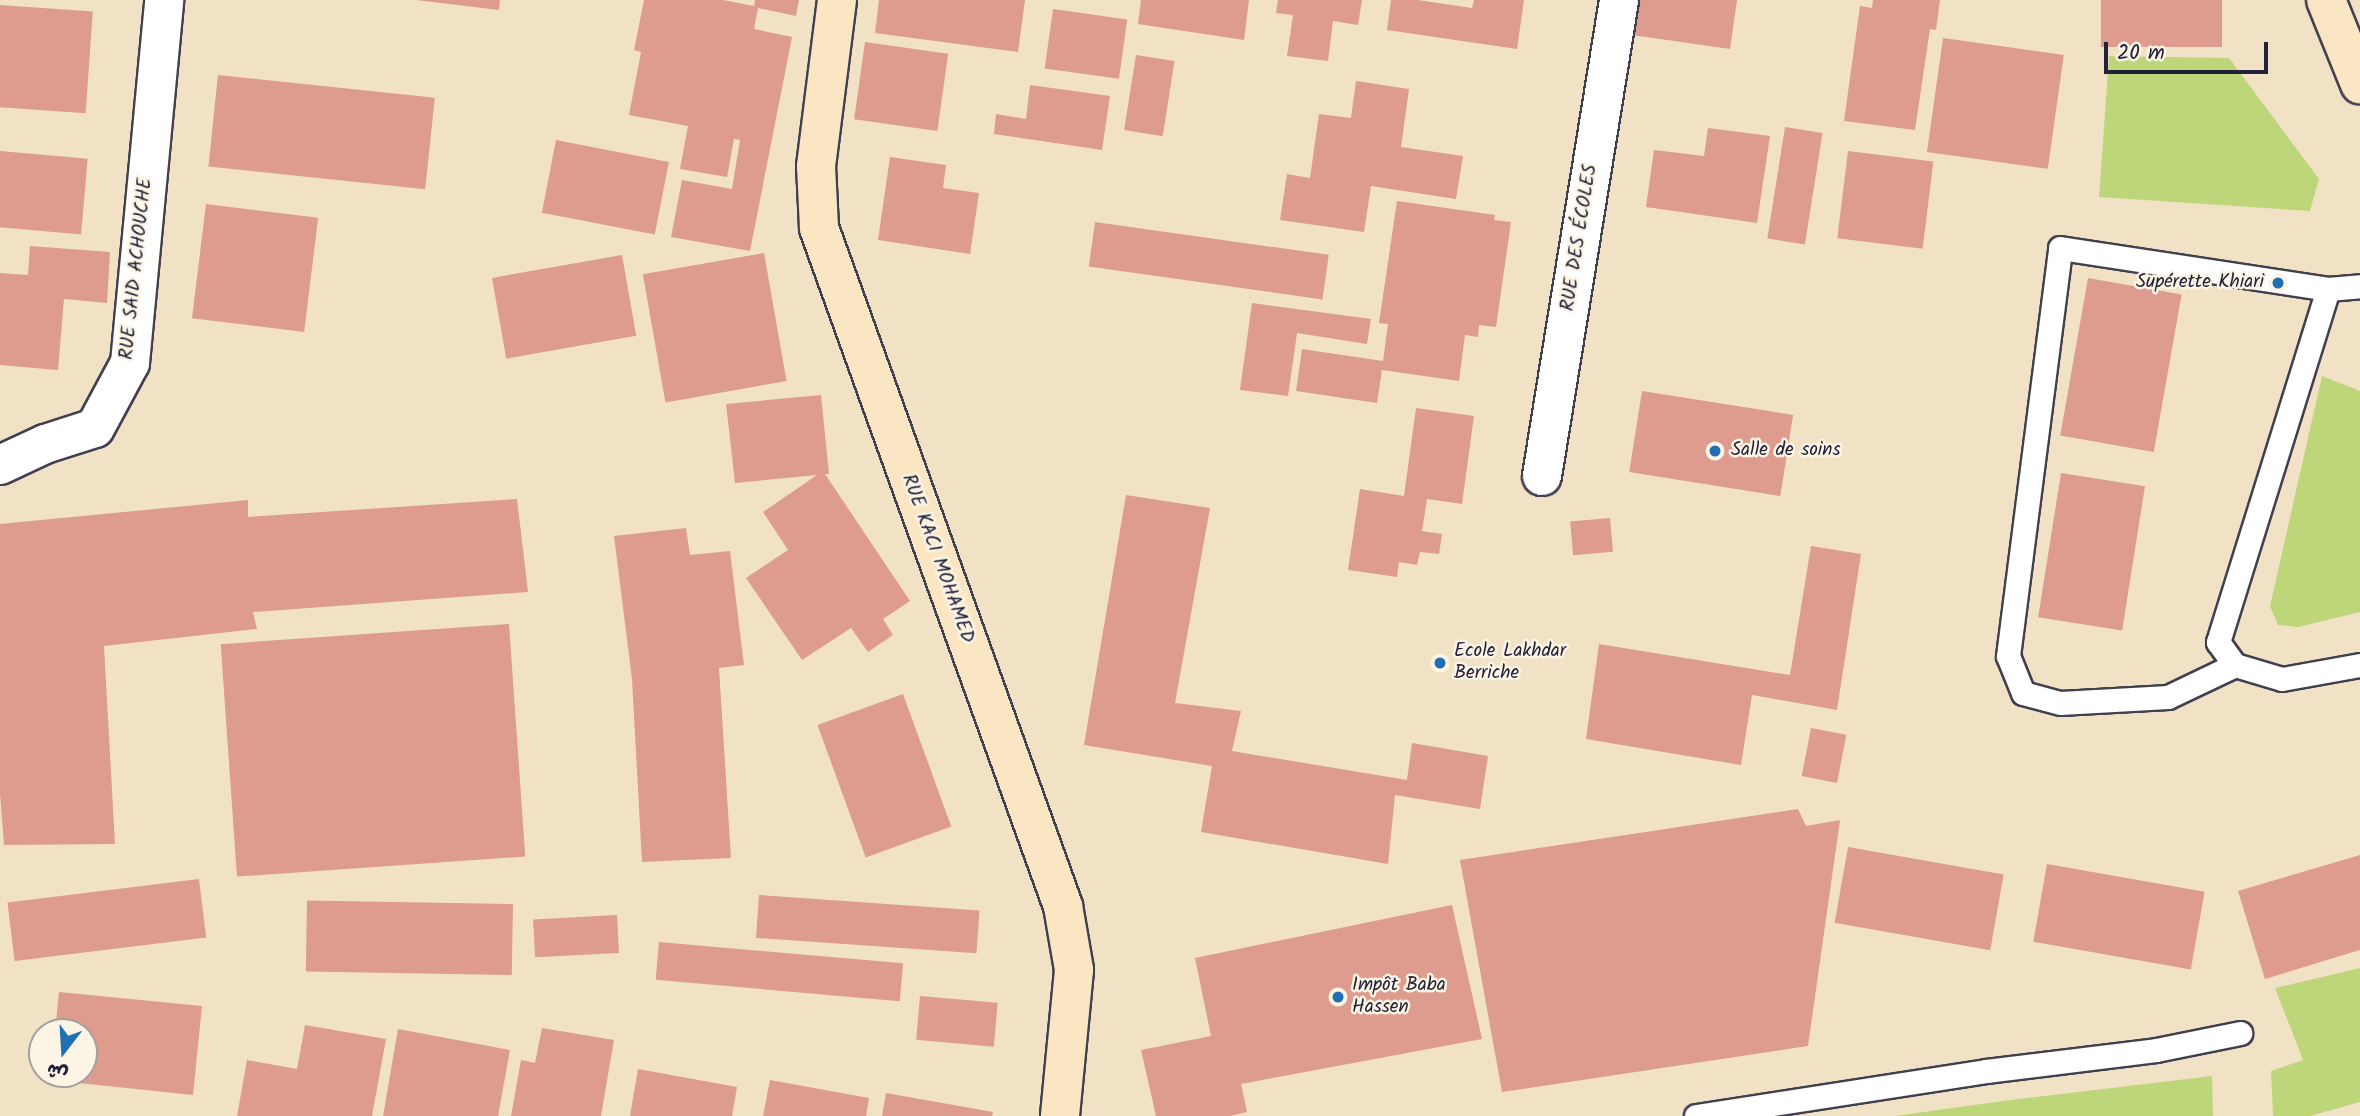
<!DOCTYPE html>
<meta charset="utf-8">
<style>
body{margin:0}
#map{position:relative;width:2360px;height:1116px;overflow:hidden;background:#f2e2c5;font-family:Kalam,"Playpen Sans Arabic",sans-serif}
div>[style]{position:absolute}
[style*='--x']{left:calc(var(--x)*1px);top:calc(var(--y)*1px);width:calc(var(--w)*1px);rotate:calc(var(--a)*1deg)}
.green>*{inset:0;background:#bed67a}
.building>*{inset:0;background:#dd9c8e;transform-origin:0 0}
.roads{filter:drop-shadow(2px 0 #413f50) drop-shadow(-2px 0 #413f50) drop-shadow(0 2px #413f50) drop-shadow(0 -2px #413f50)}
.lane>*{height:23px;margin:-11.5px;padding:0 11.5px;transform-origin:11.5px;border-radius:11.5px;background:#fff}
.street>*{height:38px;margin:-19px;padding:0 19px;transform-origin:19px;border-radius:19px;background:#fff}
.secondary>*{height:38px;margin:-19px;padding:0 19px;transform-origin:19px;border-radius:19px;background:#fbe6c4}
.dots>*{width:19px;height:19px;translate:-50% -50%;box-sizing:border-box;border:4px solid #fcf5e5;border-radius:50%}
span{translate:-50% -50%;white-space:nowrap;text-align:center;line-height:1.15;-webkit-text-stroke:5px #fcf5e5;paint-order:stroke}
.street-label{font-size:19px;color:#22223b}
.poi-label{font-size:19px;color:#22223b}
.right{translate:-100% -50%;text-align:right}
.left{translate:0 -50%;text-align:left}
.north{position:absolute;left:28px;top:1018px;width:70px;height:70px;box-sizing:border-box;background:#fcf5e5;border:2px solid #a5a1a1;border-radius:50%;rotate:197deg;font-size:19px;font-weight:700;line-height:28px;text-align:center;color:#22223b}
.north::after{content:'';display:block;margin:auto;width:24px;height:32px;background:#1f6fb2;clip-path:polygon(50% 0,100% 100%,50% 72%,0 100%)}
.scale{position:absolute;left:2104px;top:42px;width:164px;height:32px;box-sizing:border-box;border:4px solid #22223b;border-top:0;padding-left:9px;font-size:21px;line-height:24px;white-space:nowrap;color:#22223b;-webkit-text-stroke:5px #fcf5e5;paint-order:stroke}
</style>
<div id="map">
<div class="green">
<i style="clip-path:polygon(2109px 56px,2229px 58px,2319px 179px,2310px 211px,2099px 197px)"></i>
<i style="clip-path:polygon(2322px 376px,2360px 391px,2360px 612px,2298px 627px,2278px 625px,2270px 606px)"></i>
<i style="clip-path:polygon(2360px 968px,2360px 1102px,2310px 1116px,2273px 1116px,2271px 1071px,2303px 1060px,2275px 988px)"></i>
<i style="clip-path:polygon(2212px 1076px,2213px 1116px,1895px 1116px,2010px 1100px)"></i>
</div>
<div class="building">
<i style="clip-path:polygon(416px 0,500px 0,499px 10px)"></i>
<i style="clip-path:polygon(644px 0,723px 0,754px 6px,755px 0,799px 0,796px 16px,758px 8px,754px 29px,792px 37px,750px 251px,671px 237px,682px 180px,732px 189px,740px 140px,734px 139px,727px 177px,680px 169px,688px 126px,629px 115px,641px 52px,634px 50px)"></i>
<i style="clip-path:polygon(879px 0,1025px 0,1018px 52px,875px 33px)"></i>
<i style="clip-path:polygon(1141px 0,1249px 0,1244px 40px,1138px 24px)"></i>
<i style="clip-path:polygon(1278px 0,1362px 0,1358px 25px,1333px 21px,1328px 61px,1287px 56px,1293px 15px,1276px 13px)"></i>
<i style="clip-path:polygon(1391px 0,1418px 0,1472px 8px,1474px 0,1524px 0,1517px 49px,1387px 30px)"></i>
<i style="clip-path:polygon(1629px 0,1737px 0,1730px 49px,1625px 34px)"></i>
<i style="clip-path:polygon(1873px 0,1940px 0,1936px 30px,1930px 29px,1915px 130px,1844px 121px,1860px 6px,1872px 8px)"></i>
<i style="left:2101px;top:0;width:121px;height:47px"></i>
<i style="left:0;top:5px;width:93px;height:102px;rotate:4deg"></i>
<i style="left:1053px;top:9px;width:75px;height:60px;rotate:8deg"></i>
<i style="left:1943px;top:38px;width:122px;height:115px;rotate:8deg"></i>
<i style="left:865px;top:42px;width:84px;height:78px;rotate:8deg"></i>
<i style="left:1136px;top:55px;width:39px;height:76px;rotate:9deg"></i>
<i style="left:218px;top:75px;width:218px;height:92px;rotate:6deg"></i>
<i style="clip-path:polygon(1356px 81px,1409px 89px,1401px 147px,1463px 156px,1456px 199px,1371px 186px,1364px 232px,1280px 220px,1287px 174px,1310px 178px,1319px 114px,1351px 118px)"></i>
<i style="clip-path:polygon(1030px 85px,1110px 96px,1102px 150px,994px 134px,996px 114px,1026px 119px)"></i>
<i style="left:1785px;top:127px;width:38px;height:113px;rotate:9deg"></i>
<i style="clip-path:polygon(1708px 128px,1770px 136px,1757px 223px,1646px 207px,1654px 150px,1704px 156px)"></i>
<i style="left:556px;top:140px;width:115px;height:74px;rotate:11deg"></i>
<i style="left:0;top:151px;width:88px;height:76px;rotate:5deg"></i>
<i style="left:1848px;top:151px;width:86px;height:88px;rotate:7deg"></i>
<i style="clip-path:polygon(890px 157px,946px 165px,943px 188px,979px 193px,970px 254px,878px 240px)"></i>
<i style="clip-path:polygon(1397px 201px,1495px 215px,1494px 220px,1511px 222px,1496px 327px,1479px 325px,1478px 337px,1465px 335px,1459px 381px,1382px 370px,1377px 403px,1296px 391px,1302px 349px,1383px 361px,1388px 324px,1379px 323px)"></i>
<i style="left:206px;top:204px;width:113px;height:115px;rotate:7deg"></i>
<i style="left:1095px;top:222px;width:236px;height:45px;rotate:8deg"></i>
<i style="clip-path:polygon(30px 246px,110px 252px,107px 303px,64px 299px,58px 370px,0 365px,0 273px,28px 275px)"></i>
<i style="left:764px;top:253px;width:130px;height:123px;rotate:80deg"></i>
<i style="left:622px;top:255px;width:82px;height:132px;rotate:80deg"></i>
<i style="left:2088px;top:278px;width:95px;height:160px;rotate:10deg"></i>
<i style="clip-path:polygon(1252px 303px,1371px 319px,1367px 344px,1297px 333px,1288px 396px,1240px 390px)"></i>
<i style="left:1642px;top:391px;width:153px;height:82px;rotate:9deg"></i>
<i style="clip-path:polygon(821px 395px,829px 474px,825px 474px,910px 601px,883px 619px,893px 635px,868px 652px,851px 628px,802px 660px,746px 578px,788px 550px,763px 512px,817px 475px,735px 483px,726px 404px)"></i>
<i style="clip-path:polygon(1416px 408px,1474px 416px,1462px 504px,1427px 499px,1422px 531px,1442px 534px,1439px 554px,1420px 552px,1417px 565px,1399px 562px,1397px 577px,1348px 570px,1360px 489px,1404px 496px)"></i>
<i style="left:2061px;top:473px;width:85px;height:146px;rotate:9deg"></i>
<i style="clip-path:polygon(1126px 495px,1210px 508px,1175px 703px,1241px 711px,1232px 751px,1407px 780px,1412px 743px,1488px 756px,1480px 809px,1395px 795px,1388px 864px,1201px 832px,1212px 766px,1084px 745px)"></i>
<i style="clip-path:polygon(517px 499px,528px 592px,253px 612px,257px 629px,104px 646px,115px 844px,4px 845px,0 794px,0 524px,248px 500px,248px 517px)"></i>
<i style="left:1610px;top:518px;width:34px;height:40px;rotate:85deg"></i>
<i style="clip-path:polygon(686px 528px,690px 555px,730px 551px,744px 665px,719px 668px,731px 858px,642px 862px,632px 679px,614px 536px)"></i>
<i style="clip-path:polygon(1811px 546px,1861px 554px,1837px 710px,1752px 695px,1741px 765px,1586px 739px,1599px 644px,1790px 675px)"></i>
<i style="left:509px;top:624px;width:233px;height:289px;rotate:86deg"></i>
<i style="left:903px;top:694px;width:141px;height:91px;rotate:70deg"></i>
<i style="left:1811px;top:728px;width:36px;height:49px;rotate:11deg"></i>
<i style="clip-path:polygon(1798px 809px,1806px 826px,1840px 820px,1808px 1046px,1502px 1092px,1460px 860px)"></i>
<i style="left:1848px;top:847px;width:158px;height:77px;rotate:10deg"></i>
<i style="clip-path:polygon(2360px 855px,2360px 950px,2265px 979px,2238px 891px)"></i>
<i style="left:2047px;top:864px;width:160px;height:79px;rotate:10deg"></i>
<i style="left:199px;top:879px;width:59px;height:193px;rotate:83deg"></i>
<i style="left:759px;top:895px;width:221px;height:43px;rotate:4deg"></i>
<i style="left:513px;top:904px;width:71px;height:206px;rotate:91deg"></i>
<i style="clip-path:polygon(1452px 905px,1482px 1039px,1241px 1084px,1247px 1112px,1230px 1116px,1156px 1116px,1141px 1050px,1211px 1036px,1195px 958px)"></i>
<i style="left:617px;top:915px;width:38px;height:84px;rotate:87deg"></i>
<i style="left:659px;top:942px;width:245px;height:38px;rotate:5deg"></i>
<i style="clip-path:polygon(59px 992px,202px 1006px,193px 1095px,50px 1080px,51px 1074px,84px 1074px,84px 1032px,55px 1032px)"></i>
<i style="left:920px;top:996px;width:78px;height:44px;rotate:5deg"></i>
<i style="clip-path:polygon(305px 1025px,386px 1039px,372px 1116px,237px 1116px,247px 1060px,297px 1069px)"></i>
<i style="clip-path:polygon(542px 1028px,614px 1040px,601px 1116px,511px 1116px,521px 1060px,535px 1063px)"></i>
<i style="clip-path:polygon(398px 1029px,510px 1050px,498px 1116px,383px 1116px)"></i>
<i style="clip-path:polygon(638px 1069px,737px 1087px,732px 1116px,630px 1116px)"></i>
<i style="clip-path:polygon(770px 1080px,869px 1098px,866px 1116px,763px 1116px)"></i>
<i style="clip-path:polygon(886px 1093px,993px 1112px,992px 1116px,882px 1116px)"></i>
</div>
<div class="roads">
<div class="lane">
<i style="--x:2328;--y:289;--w:370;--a:107.3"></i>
<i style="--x:2218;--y:642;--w:29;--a:54"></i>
<i style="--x:2235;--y:665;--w:49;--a:16.6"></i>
<i style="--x:2282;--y:679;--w:79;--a:-10.2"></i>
<i style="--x:2235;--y:665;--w:74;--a:154.5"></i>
<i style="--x:2168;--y:697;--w:108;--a:176.8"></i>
<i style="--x:2060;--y:703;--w:38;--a:-165"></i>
<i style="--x:2023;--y:693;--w:40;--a:-112"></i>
<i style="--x:2008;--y:656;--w:411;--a:-82.7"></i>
<i style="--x:2060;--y:248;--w:271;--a:8.7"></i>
<i style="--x:2328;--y:289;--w:32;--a:-5"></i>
<i style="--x:1696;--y:1116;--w:293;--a:-8.8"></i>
<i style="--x:1986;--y:1071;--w:171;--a:-7"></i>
<i style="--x:2156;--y:1050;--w:86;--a:-11.4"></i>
</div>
<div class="street">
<i style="--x:0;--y:465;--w:50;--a:-25"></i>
<i style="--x:45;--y:444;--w:52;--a:-17.7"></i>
<i style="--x:95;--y:428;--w:74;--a:-61.7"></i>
<i style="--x:130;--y:363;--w:365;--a:-84.6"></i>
<i style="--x:1542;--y:476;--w:482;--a:-80.8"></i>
</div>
<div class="secondary">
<i style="--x:837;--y:0;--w:167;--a:97.2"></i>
<i style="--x:816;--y:166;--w:62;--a:87.2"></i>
<i style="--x:819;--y:228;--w:721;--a:70.21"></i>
<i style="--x:1063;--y:906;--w:65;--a:80.2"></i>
<i style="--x:1074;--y:970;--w:147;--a:95.5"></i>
<i style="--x:2326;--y:0;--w:91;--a:68"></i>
</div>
</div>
<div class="dots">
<i style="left:2278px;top:283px;background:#1f6fb2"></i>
<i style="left:1715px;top:451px;background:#1f6fb2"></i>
<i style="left:1440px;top:663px;background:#1f6fb2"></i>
<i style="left:1338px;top:997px;background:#1f6fb2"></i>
</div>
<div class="street-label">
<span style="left:1580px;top:238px;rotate:-81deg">RUE DES ÉCOLES</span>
<span style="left:137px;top:269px;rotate:-84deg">RUE SAID ACHOUCHE</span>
<span style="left:937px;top:559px;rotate:70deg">RUE KACI MOHAMED</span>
</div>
<div class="poi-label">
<span class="right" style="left:2264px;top:283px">Supérette Khiari</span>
<span class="left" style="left:1731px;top:451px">Salle de soins</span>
<span class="left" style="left:1454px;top:663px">Ecole Lakhdar<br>Berriche</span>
<span class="left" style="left:1352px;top:997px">Impôt Baba<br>Hassen</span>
</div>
<div class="north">ش</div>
<div class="scale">20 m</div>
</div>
